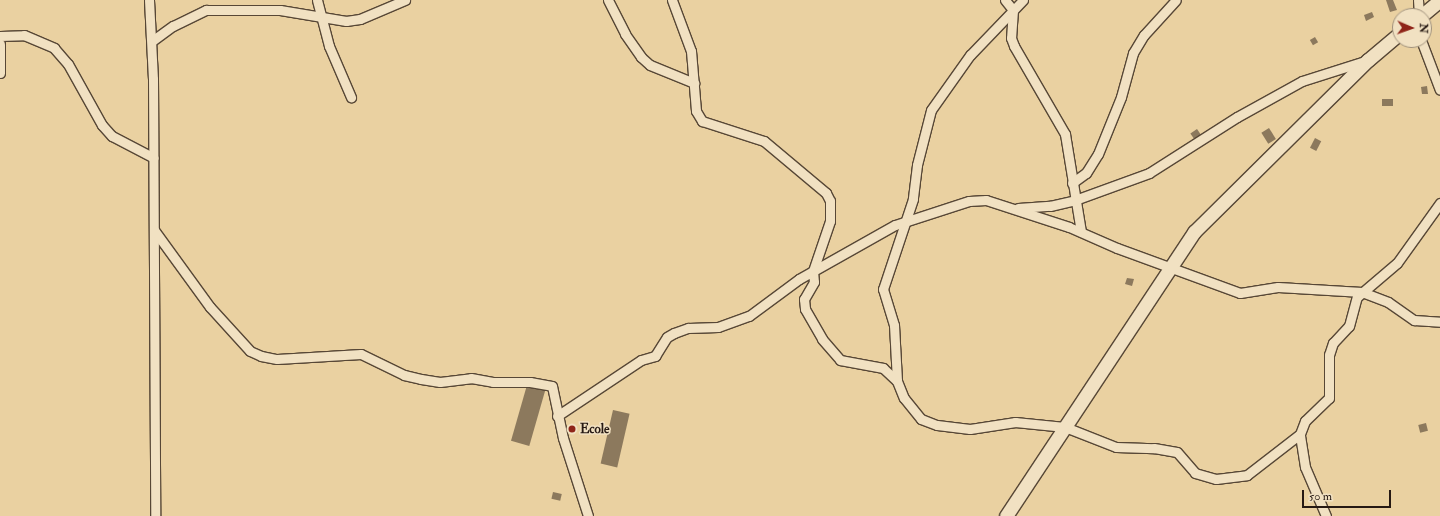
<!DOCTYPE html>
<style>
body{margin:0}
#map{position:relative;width:1440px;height:516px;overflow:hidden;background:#ead1a1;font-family:"IM FELL Double Pica",serif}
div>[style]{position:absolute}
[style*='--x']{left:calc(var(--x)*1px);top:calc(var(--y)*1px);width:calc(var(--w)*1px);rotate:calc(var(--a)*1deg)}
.building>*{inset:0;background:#8c795d;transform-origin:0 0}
.roads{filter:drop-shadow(1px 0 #574736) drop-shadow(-1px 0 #574736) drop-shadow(0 1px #574736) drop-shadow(0 -1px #574736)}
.street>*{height:9px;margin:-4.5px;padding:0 4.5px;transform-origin:4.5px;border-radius:4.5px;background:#f1e1c2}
.secondary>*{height:13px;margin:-6.5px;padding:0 6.5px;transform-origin:6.5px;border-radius:6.5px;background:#f1e1c2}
.dots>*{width:11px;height:11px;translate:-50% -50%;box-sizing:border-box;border:2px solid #f1e1c2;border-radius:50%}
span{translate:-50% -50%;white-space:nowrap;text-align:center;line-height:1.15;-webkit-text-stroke:3px #f1e1c2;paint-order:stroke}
.poi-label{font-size:13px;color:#261913;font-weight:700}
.left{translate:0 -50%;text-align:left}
.north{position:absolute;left:1392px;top:8px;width:40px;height:40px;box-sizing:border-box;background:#f1e1c2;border:1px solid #a0917c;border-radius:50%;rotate:92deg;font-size:11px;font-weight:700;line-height:16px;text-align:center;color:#261913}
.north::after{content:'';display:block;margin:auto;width:14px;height:18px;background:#8f2418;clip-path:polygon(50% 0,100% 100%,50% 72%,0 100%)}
.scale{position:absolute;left:1302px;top:490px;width:89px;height:18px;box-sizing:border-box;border:2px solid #261913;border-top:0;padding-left:5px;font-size:12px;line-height:14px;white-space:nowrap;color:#261913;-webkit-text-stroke:3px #f1e1c2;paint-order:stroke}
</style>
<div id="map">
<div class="building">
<i style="clip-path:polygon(1386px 0,1393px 0,1397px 10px,1390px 12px)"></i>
<i style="clip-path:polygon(1372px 12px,1374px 17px,1366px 21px,1364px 15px)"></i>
<i style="left:1315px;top:37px;width:6px;height:6px;rotate:59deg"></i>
<i style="clip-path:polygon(1427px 86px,1428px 94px,1422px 94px,1421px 87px)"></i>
<i style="left:1393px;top:99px;width:7px;height:11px;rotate:90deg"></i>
<i style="left:1269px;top:128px;width:13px;height:9px;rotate:58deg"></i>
<i style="left:1197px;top:129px;width:7px;height:8px;rotate:56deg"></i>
<i style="left:1315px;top:138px;width:7px;height:11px;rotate:27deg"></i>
<i style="clip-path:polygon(1127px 278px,1134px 279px,1132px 286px,1125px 284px)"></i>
<i style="left:527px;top:385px;width:19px;height:58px;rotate:16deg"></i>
<i style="left:613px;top:410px;width:17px;height:55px;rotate:13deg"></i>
<i style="left:1426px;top:423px;width:8px;height:8px;rotate:76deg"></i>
<i style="left:553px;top:492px;width:9px;height:7px;rotate:13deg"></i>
</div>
<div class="roads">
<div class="street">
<i style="--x:149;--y:0;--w:79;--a:87.1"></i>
<i style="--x:153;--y:79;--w:437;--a:89.7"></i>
<i style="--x:317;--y:0;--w:48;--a:75.4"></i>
<i style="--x:329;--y:46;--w:56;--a:66.7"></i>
<i style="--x:608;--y:0;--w:38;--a:63"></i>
<i style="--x:625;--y:34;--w:28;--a:55"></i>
<i style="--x:641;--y:57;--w:12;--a:42"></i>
<i style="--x:650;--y:65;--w:48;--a:22.2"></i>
<i style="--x:672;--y:0;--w:54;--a:69.6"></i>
<i style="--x:691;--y:51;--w:60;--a:85.2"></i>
<i style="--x:696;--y:111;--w:12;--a:59"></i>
<i style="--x:702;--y:121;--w:65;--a:17.9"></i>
<i style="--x:764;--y:141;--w:81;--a:40"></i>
<i style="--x:826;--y:193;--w:9;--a:63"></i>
<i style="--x:830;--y:201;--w:20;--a:90"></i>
<i style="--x:830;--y:221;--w:53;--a:108.8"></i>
<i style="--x:813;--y:271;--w:11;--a:85"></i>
<i style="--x:814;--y:282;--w:20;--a:120"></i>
<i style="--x:804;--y:299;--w:10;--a:84"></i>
<i style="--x:805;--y:309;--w:34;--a:60"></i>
<i style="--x:822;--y:339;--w:28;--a:49"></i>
<i style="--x:840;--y:360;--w:44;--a:10.5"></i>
<i style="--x:883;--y:368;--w:19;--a:43"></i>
<i style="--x:1005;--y:0;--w:13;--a:51"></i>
<i style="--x:1013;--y:10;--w:28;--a:94"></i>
<i style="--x:1011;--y:38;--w:9;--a:69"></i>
<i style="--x:1014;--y:46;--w:102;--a:59.9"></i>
<i style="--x:1065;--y:134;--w:99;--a:80.7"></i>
<i style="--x:1023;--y:0;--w:76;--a:133.9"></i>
<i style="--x:970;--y:55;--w:67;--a:125.3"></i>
<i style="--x:931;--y:110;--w:57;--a:104.3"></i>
<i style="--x:917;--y:165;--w:34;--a:97"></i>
<i style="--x:913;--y:199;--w:95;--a:108.4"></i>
<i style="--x:883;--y:289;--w:38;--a:73"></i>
<i style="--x:894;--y:325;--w:56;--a:86.9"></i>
<i style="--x:897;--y:381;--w:18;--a:68"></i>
<i style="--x:904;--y:398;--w:27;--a:51"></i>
<i style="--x:921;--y:419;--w:17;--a:21"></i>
<i style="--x:937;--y:425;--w:33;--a:7"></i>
<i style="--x:970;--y:429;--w:46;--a:-8.8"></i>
<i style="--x:1015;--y:422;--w:50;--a:5.7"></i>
<i style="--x:1065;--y:427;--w:55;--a:21.4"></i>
<i style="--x:1116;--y:447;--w:38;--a:2"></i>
<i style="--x:1154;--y:448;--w:23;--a:10"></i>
<i style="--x:1177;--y:452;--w:28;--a:49"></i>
<i style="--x:1195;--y:473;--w:22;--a:16"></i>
<i style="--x:1216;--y:479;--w:31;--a:-7"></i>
<i style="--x:1247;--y:475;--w:67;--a:-37.7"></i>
<i style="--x:1418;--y:0;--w:16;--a:86"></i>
<i style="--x:0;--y:36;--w:24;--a:-2"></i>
<i style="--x:24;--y:35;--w:33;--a:23"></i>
<i style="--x:54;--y:48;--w:21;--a:49"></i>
<i style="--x:68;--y:64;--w:70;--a:60.9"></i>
<i style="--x:102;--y:125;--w:15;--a:48"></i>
<i style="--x:112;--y:136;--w:47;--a:27.6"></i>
<i style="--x:1421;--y:40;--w:53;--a:69.2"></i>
<i style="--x:152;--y:41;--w:26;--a:-36"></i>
<i style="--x:173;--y:26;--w:37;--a:-26"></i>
<i style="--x:206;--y:10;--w:74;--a:0"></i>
<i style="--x:280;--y:10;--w:67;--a:9.5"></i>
<i style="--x:346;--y:21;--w:14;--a:-8"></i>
<i style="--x:360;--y:19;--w:49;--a:-22.9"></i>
<i style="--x:0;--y:44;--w:29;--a:90"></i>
<i style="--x:1072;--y:183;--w:17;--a:-36"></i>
<i style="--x:1086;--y:173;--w:22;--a:-58"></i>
<i style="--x:1098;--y:154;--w:61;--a:-68"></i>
<i style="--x:1121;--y:97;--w:46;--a:-74.7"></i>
<i style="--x:1133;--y:53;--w:21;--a:-59"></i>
<i style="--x:1144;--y:35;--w:47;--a:-47.6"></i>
<i style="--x:1018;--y:208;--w:32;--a:-4"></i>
<i style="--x:1050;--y:206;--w:26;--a:-13"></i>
<i style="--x:1075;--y:200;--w:79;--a:-20"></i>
<i style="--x:1149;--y:173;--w:104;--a:-32.5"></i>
<i style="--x:1237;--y:117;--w:74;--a:-29"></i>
<i style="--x:1302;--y:81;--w:66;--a:-17.6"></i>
<i style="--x:154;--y:230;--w:95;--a:54"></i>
<i style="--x:210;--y:307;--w:59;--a:47.7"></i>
<i style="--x:250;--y:351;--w:12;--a:24"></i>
<i style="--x:261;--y:356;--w:16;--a:11"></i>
<i style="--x:277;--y:359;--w:84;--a:-3.4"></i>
<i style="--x:361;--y:354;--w:48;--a:26"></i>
<i style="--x:404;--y:375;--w:17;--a:13"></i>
<i style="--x:421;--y:379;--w:19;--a:9"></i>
<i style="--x:440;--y:382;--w:31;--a:-7"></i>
<i style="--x:471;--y:378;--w:22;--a:10"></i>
<i style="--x:493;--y:382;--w:37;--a:0"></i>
<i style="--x:530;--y:382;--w:22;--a:10"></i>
<i style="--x:552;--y:386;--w:53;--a:78.1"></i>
<i style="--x:563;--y:438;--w:82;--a:72.2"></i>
<i style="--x:557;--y:416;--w:101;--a:-33.7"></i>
<i style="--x:641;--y:360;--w:15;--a:-16"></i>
<i style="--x:655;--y:356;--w:22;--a:-58"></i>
<i style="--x:667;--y:337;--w:8;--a:-30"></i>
<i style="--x:674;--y:333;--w:15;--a:-20"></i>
<i style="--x:688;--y:328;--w:30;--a:-2"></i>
<i style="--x:718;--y:327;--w:33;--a:-20"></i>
<i style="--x:749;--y:316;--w:62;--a:-36.5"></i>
<i style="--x:799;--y:279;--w:110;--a:-29.4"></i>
<i style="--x:895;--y:225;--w:78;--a:-18"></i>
<i style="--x:969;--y:201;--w:17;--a:-3"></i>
<i style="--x:986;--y:200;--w:87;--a:18"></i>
<i style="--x:1069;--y:227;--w:52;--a:23.6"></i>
<i style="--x:1117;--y:248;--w:131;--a:20.1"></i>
<i style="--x:1240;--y:293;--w:38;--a:-9"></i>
<i style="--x:1278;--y:287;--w:84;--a:3.4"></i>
<i style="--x:1362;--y:292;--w:28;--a:21"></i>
<i style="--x:1388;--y:302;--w:32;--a:35"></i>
<i style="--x:1414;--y:320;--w:26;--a:4"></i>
<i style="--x:1326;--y:516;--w:53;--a:-113.2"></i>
<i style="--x:1305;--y:467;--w:33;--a:-99"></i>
<i style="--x:1300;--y:434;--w:14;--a:-69"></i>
<i style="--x:1305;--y:421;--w:33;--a:-44"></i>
<i style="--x:1329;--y:398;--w:43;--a:-90"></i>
<i style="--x:1329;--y:355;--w:13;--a:-72"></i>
<i style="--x:1333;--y:343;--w:23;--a:-47"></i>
<i style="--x:1349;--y:326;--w:30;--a:-75"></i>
<i style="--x:1357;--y:297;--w:52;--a:-40.4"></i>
<i style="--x:1397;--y:263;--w:74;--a:-54.4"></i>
</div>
<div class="secondary">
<i style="--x:1421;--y:16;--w:25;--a:-40"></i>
<i style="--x:1006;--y:516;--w:341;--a:-56.5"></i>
<i style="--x:1194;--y:232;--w:245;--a:-44.7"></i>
<i style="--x:1368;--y:60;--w:42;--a:-40.2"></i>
</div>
</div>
<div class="dots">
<i style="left:572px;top:429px;background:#8f2418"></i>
</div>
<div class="poi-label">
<span class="left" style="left:580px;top:429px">Ecole</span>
</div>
<div class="north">N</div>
<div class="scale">50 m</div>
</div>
